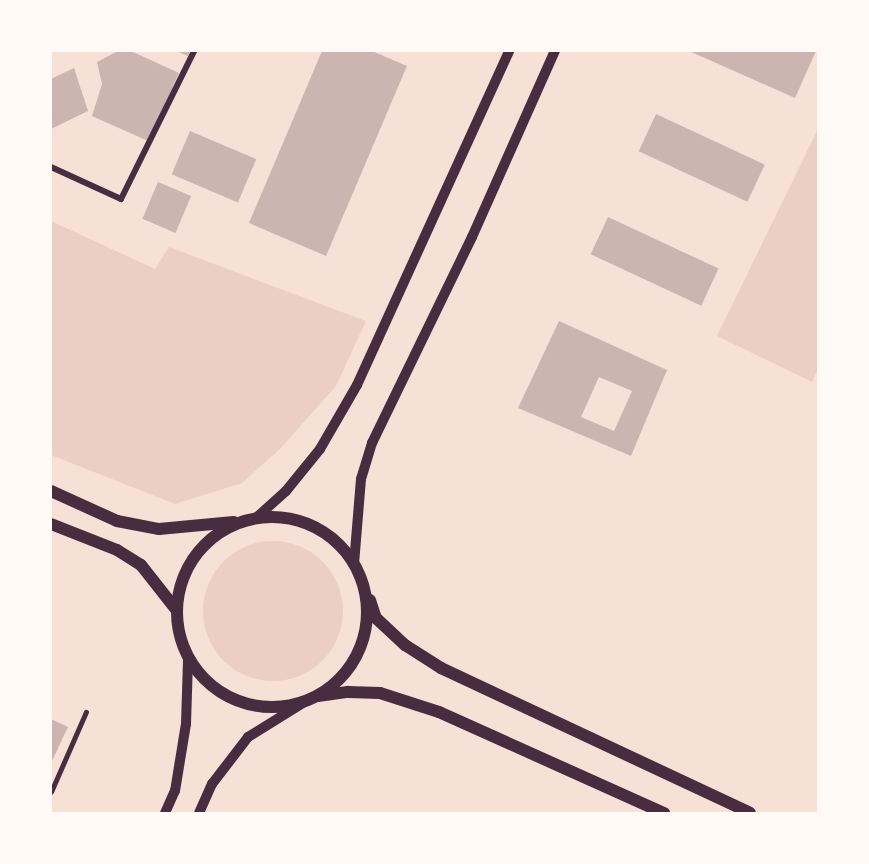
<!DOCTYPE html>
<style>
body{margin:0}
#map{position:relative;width:869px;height:864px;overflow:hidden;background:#f7e1d7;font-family:"Titillium Web",sans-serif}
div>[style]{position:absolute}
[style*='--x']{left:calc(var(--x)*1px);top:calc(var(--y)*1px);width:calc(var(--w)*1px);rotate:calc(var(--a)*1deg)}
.green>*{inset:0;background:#ebcfc5}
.round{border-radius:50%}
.building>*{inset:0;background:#ccb4b1;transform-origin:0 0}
.service>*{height:4.5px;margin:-2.25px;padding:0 2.25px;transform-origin:2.25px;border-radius:2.25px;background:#4a2c40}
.minor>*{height:6px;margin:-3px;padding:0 3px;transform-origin:3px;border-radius:3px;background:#4a2c40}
.tertiary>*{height:10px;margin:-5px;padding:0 5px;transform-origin:5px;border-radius:5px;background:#4a2c40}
.secondary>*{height:12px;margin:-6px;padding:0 6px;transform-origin:6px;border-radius:6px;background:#4a2c40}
.secondary>.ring{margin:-6px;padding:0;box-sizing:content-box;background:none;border:12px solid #4a2c40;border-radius:50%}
span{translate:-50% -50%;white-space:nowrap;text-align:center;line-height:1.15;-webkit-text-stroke:4.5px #fffaf5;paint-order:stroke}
.frame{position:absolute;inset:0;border:52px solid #fffaf5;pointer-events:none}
</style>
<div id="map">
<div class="green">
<i style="clip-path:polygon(818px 129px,818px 369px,812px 382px,717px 336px)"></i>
<i style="clip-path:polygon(51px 221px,155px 269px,169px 247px,366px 321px,336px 386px,280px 449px,242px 483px,175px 504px,51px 455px)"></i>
<i class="round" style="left:203px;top:541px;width:140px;height:140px"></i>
</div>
<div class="building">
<i style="clip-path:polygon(118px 51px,131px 51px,179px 73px,148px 141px,92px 116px,102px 84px,97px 62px)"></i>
<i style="clip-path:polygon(176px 51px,190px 51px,188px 56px)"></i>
<i style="clip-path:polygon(322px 51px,372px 51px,407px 66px,326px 256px,249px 223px)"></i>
<i style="clip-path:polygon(689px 51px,816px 51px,795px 98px)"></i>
<i style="clip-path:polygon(74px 68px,88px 111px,51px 129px,51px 79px)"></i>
<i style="left:656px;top:114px;width:120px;height:41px;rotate:25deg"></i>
<i style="left:190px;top:131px;width:72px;height:47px;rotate:23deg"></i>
<i style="left:158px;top:182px;width:36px;height:40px;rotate:23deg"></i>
<i style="left:608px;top:217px;width:122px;height:41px;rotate:25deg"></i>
<i style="clip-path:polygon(evenodd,559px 321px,667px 370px,631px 456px,518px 408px,559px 321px,599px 377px,632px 391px,614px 431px,581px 417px,599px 377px)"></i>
<i style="clip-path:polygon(51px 719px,68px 727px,51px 763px)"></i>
</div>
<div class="service">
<i style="--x:51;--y:792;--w:87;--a:-66.4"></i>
</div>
<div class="minor">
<i style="--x:51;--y:167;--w:77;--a:24.6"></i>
<i style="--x:121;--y:199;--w:165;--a:-63.7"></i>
</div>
<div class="tertiary">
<i style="--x:256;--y:518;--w:40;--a:-42"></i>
<i style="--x:286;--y:491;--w:54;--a:-51"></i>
<i style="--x:320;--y:449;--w:74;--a:-60"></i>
<i style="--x:357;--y:385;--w:367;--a:-65.5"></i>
<i style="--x:354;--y:564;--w:85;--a:-85.3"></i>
<i style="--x:361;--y:479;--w:38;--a:-73"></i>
<i style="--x:372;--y:443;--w:229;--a:-64.1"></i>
<i style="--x:472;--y:237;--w:204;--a:-66"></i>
<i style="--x:165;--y:813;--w:24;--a:-66"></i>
<i style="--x:175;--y:791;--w:68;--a:-80.7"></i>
<i style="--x:186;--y:724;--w:65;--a:-88.2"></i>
<i style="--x:199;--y:813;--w:32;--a:-66"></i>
<i style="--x:212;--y:784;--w:59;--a:-52.5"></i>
<i style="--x:248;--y:737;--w:65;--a:-31.7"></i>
</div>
<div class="secondary">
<i style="--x:51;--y:491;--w:72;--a:24.4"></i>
<i style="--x:117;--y:521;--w:43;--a:10.8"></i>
<i style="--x:159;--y:529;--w:75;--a:-5.3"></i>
<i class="ring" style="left:177px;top:517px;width:178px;height:178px"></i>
<i style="--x:51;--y:524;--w:71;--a:21.5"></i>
<i style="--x:117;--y:550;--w:28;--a:32"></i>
<i style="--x:141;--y:565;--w:55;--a:51.7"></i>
<i style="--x:370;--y:600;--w:19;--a:72"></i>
<i style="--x:376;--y:618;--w:40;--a:43"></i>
<i style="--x:405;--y:645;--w:43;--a:32.6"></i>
<i style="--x:441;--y:668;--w:341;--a:25.1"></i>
<i style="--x:318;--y:696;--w:30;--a:-8"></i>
<i style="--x:348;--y:692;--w:32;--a:2"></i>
<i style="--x:380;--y:693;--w:62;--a:17.9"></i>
<i style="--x:439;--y:712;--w:247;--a:24.2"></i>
</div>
<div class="frame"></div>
</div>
